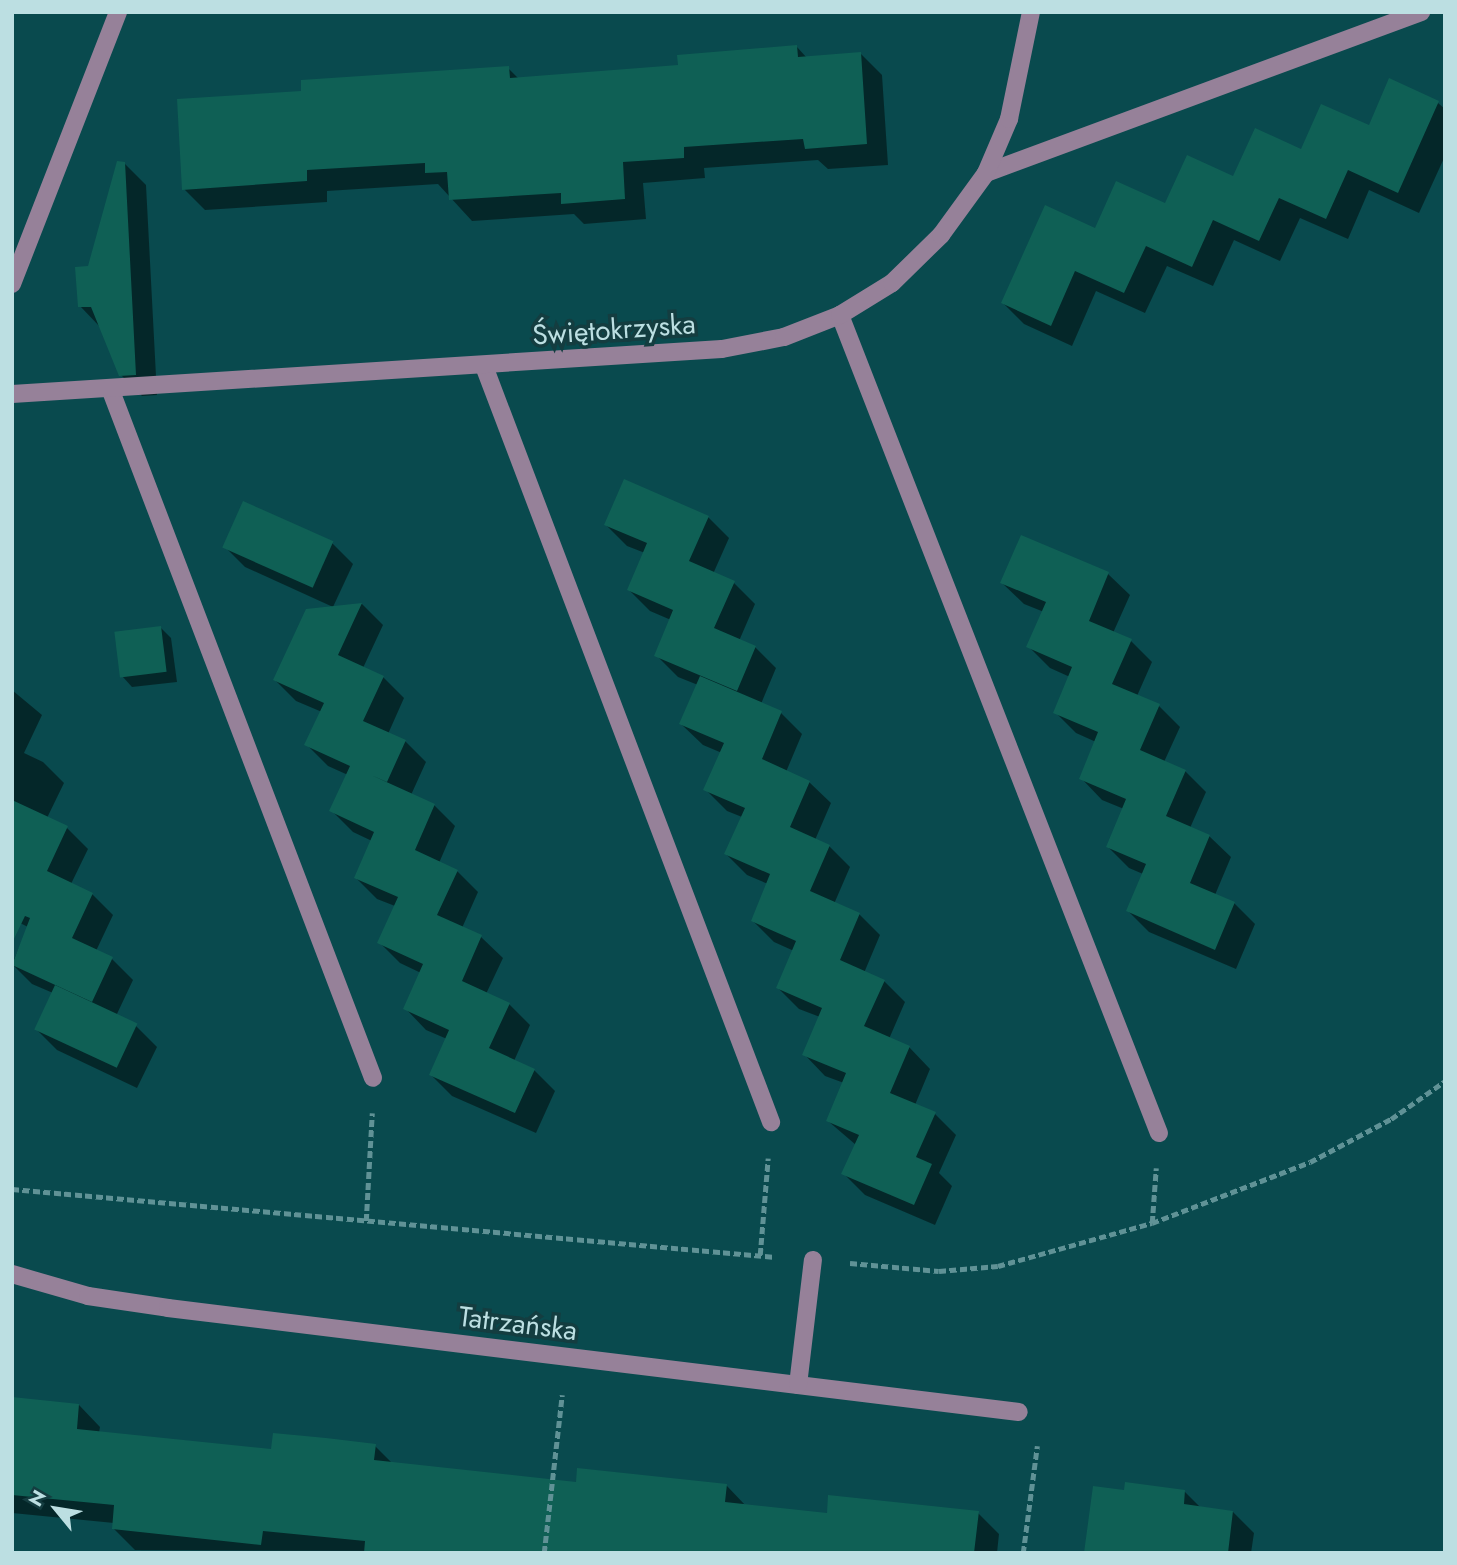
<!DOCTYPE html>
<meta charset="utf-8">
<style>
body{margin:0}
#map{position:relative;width:1457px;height:1565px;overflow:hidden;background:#094a4e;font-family:Jost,sans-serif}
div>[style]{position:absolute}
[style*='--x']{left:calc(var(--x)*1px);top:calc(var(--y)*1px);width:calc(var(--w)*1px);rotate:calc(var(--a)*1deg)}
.shadow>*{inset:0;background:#0007}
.building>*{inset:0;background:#0f6055;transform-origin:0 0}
.path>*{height:4.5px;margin-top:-2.25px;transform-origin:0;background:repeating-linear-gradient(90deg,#609296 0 7px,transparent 0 10.5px)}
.minor>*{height:18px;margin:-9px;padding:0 9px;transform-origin:9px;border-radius:9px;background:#968199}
span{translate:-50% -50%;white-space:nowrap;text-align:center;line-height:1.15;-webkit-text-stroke:7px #143d40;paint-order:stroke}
.street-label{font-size:28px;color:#bcdfe2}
.frame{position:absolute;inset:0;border:14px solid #bcdfe2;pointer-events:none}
.north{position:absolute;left:21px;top:1474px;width:70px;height:70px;-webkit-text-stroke:5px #143d40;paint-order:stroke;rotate:300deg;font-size:19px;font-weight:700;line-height:28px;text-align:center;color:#bcdfe2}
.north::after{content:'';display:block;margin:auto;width:24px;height:32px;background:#bcdfe2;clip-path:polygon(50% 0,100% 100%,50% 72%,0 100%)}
</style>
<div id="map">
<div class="shadow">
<i style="clip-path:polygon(797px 47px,807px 58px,860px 53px,882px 75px,888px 165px,828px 169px,818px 160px,704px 168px,705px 178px,643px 183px,646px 219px,584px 224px,574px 214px,472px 221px,438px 184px,327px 191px,327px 202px,205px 210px,184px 189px,303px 93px,508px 68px,519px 79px,679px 67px)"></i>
<i style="clip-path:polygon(1438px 103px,1445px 109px,1445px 156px,1419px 213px,1369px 190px,1348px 239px,1300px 218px,1280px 261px,1234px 240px,1213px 286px,1167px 266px,1145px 313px,1096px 291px,1072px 346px,1024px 324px,1003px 303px,1096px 230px)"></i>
<i style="clip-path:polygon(124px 163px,146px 185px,157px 395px,142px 396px,121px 375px,101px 328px,80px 306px)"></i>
<i style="clip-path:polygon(708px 517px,729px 538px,713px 574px,734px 583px,755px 604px,739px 641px,755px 647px,776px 668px,761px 704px,781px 713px,802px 734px,786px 772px,809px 782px,831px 803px,815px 840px,829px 846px,850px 867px,834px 904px,859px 914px,880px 935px,864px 973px,884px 981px,905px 1002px,889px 1039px,909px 1047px,930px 1069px,915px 1105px,935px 1114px,956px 1135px,939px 1173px,952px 1186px,935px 1225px,865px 1195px,843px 1173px,856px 1145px,828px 1121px,844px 1083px,825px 1076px,804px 1054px,820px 1017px,799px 1009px,778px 988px,794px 951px,774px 942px,753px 921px,768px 884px,747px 875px,726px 854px,742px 817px,727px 811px,706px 790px,722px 753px,703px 745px,681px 724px,698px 685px,678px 677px,657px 656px,671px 620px,650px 611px,629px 590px,645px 553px,627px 546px,606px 525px)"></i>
<i style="clip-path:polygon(1022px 537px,1108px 574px,1130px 595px,1113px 633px,1131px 641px,1152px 662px,1137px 696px,1159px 706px,1180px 727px,1164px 762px,1185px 771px,1206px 792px,1190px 828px,1209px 836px,1231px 857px,1215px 895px,1234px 903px,1255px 924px,1236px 969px,1149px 932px,1128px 911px,1143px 874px,1129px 868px,1108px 847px,1124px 809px,1102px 800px,1081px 778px,1096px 742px,1076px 733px,1055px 712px,1070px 677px,1050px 668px,1029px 647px,1044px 612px,1024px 604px,1002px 583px)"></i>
<i style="clip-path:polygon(332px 543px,353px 564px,333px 607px,245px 567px,224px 546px)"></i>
<i style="clip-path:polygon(362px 604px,383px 625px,363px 668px,383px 677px,404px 698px,388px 734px,405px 741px,426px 762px,411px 795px,434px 805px,455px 826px,439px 863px,457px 871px,478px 892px,462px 928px,481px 937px,503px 958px,486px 994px,509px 1004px,530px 1025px,514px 1061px,534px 1070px,555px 1091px,536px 1133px,452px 1096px,431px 1075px,447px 1039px,426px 1030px,405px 1008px,421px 973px,400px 963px,379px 942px,395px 906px,377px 899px,356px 878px,372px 841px,353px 832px,332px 811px,348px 775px,328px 766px,307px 745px,322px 712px,296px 701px,275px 680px,307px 611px)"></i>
<i style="clip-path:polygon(161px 628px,171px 638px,177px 682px,132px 687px,122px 676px)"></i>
<i style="clip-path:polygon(12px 690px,42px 715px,24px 753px,43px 762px,64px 783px,47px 818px,67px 828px,88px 849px,71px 884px,92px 894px,113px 915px,96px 951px,112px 959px,133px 980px,116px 1016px,136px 1026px,157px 1047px,137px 1088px,57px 1050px,36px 1029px,53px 993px,32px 984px,12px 964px,28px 927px,12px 919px)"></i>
<i style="clip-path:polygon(12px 1399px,79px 1405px,100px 1427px,99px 1433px,273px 1451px,375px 1446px,393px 1464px,577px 1484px,727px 1486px,747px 1507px,829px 1515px,978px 1513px,999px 1534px,997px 1553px,135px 1550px,114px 1529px,114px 1523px,12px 1513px)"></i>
<i style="clip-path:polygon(1125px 1492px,1185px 1492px,1201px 1508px,1233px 1512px,1254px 1533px,1251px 1553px,1086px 1553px)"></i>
</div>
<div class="building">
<i style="clip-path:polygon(797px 45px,798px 57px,861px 52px,867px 144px,805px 149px,803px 139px,684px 147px,684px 158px,623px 162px,625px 199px,561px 204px,561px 193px,449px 200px,447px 172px,425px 173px,425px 163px,307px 170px,307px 181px,182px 190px,177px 99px,301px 91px,301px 80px,361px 76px,509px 66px,510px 78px,678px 65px,677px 55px)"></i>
<i style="clip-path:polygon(1389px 78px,1439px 101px,1398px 193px,1348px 170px,1326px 219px,1279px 198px,1259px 241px,1213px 220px,1192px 267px,1146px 246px,1124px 293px,1075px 271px,1051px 326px,1001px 303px,1045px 205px,1095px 228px,1116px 181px,1165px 203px,1187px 155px,1233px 176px,1255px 128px,1301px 149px,1321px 104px,1369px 125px)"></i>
<i style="clip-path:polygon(117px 161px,125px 162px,136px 375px,119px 376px,91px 307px,78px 307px,75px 267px,88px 266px)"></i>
<i style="clip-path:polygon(624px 479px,709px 516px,689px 561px,735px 581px,714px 628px,756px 646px,737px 691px,654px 656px,673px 610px,627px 590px,647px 543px,604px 525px)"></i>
<i style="left:243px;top:501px;width:99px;height:51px;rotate:24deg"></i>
<i style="clip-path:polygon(1021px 535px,1109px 572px,1089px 621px,1132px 639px,1112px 684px,1160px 704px,1140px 750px,1186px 770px,1166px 816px,1210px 835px,1190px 883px,1235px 902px,1215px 950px,1126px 911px,1146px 864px,1106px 847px,1126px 799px,1079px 779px,1098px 732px,1053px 713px,1072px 667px,1026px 647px,1046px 602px,1000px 583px)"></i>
<i style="clip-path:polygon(362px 603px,338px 655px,384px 676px,363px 721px,406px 740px,387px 782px,371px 775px,435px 804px,415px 850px,458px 870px,437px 915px,482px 935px,462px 981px,510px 1003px,489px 1048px,535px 1069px,515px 1113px,429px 1075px,449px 1030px,403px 1009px,423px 964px,377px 943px,398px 897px,354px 878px,374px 832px,329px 811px,350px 766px,304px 745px,324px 703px,273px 680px,306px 609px)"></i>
<i style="left:161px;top:626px;width:46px;height:47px;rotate:83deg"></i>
<i style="clip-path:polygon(700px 676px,782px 711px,762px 759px,810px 781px,790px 827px,830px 845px,810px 891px,860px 913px,840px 960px,885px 980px,864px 1026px,910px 1046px,890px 1093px,936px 1112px,916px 1157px,932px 1164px,914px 1205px,841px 1174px,859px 1135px,826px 1121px,846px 1073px,802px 1055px,822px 1008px,776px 988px,796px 941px,751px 921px,770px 874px,724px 854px,745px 808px,703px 790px,724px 743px,679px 724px)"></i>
<i style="clip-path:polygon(12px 800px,68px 826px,47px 871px,93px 893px,72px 938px,113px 957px,92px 1002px,12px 965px,30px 918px,25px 916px,12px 943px)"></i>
<i style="left:55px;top:985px;width:91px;height:49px;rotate:25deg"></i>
<i style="clip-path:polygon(12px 1397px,79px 1404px,77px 1429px,271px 1449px,273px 1433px,326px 1438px,376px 1444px,374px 1460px,576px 1482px,577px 1468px,727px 1484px,725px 1502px,827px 1513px,828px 1495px,979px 1511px,974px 1553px,364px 1553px,365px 1541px,263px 1531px,261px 1545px,112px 1529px,114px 1505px,12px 1495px)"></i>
<i style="clip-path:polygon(1125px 1482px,1185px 1490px,1184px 1504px,1233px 1511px,1228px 1553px,1084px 1553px,1093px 1486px,1124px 1490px)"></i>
</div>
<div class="path">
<i style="--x:12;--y:1189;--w:766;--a:5.09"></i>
<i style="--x:366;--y:1221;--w:108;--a:-86.8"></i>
<i style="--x:1152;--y:1223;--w:55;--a:-85.8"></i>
<i style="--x:760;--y:1255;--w:97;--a:-85.3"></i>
<i style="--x:850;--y:1263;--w:89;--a:5.1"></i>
<i style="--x:939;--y:1271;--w:59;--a:-4.8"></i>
<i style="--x:998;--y:1266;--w:160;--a:-15.6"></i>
<i style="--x:1152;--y:1223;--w:169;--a:-21.1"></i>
<i style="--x:1310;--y:1162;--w:92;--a:-28"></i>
<i style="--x:1391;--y:1119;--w:66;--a:-35.1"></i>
<i style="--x:544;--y:1553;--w:159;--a:-83.5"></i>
<i style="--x:1023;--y:1553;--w:108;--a:-82.5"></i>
</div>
<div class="minor">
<i style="--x:986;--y:173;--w:464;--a:-20.3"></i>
<i style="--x:12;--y:284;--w:292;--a:-68.7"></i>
<i style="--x:840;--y:315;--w:878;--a:68.7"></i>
<i style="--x:484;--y:366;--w:809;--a:69.21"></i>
<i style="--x:111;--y:391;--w:735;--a:69.12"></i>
<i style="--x:12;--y:394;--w:711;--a:-3.63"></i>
<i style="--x:722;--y:349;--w:63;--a:-11"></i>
<i style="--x:784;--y:337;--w:60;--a:-21.4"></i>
<i style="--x:840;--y:315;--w:61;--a:-31.6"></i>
<i style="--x:892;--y:283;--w:69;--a:-44.4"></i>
<i style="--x:941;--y:235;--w:77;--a:-54"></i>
<i style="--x:986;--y:173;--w:59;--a:-66.9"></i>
<i style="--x:1009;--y:119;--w:109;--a:-78.4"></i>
<i style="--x:12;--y:1274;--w:79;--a:16.1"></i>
<i style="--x:88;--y:1296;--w:81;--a:8.5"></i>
<i style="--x:168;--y:1308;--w:857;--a:6.97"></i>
<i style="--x:798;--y:1385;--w:126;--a:-83.2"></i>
</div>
<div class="street-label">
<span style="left:614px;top:330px;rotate:-4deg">Świętokrzyska</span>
<span style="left:518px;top:1324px;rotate:7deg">Tatrzańska</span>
</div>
<div class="frame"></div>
<div class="north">N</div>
</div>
